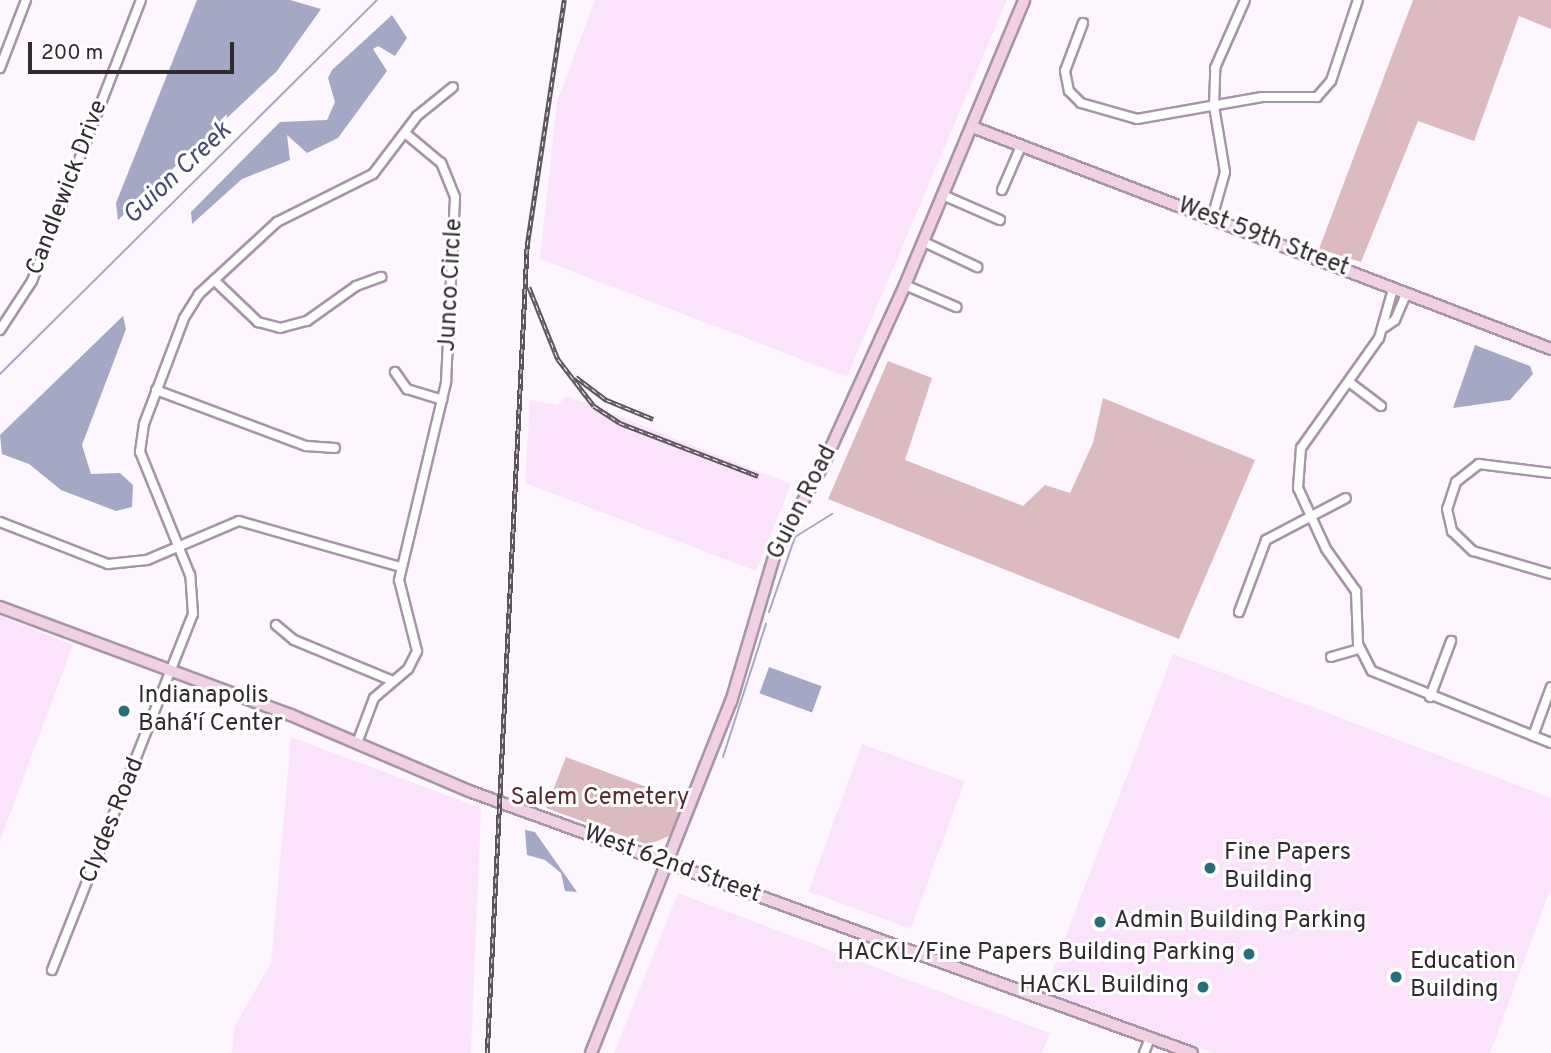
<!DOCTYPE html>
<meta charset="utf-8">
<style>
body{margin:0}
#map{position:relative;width:1551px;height:1053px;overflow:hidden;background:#fef6fe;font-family:Overpass,sans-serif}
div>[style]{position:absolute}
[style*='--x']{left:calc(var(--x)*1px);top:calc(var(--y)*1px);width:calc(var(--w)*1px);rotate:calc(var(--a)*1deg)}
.built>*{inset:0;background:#fbe3fc;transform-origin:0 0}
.green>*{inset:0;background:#dbbbbf}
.water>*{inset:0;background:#a5a8c5;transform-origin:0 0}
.stream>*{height:2px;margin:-1px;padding:0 1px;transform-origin:1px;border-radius:1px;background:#a5a8c5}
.roads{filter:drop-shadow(2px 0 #a695a7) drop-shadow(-2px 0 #a695a7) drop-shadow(0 2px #a695a7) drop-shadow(0 -2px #a695a7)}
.street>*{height:8px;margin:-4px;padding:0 4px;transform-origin:4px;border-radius:4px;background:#fff}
.secondary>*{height:10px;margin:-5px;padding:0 5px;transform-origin:5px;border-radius:5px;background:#f1d0e3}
.rail>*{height:4.5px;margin-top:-2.25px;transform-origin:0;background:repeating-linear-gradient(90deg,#fff 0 5px,#5c555c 0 10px);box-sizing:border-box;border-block:2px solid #5c555c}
.dots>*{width:19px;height:19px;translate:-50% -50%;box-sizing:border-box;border:4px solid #fff;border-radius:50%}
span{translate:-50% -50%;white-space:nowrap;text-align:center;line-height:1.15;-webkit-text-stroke:6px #fff;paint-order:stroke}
.street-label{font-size:24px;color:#312a31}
.poi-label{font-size:24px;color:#312a31}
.left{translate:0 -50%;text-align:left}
.right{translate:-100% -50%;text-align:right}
.park-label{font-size:24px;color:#5a2932}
.water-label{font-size:26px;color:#464a75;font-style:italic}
.scale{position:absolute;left:28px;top:42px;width:206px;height:32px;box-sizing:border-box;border:4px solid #312a31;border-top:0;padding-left:9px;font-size:21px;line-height:24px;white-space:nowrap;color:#312a31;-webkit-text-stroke:5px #fff;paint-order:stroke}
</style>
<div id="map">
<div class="built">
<i style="clip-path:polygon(595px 0,1007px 0,847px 377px,540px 259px,557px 102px)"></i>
<i style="clip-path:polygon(567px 396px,791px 484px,756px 571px,525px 483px,530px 400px,557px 405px)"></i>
<i style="clip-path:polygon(0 616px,73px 645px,0 841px)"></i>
<i style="clip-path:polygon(1173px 654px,1551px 798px,1551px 888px,1490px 1053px,1214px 1053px,1045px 991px)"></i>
<i style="clip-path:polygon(291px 737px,481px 808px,471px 1053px,232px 1053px,234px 1027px,271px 963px)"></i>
<i style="left:862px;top:744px;width:109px;height:157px;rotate:20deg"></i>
<i style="clip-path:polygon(678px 893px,1050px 1033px,1042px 1053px,614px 1053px)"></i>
</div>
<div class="green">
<i style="clip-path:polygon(1413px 0,1551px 0,1551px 29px,1519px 16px,1474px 141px,1418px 121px,1361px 262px,1319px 249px)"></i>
<i style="clip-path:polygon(888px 361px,932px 378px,905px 460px,1023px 506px,1045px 485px,1070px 493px,1093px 443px,1103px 398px,1255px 460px,1179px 639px,828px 499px)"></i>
<i style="clip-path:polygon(566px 757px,684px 801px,671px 835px,648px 845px,546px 808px)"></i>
</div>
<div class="water">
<i style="clip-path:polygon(197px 0,290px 0,321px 9px,277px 71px,118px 220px,116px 203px)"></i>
<i style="clip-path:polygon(392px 15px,407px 38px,395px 56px,378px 46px,373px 49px,387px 71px,338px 138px,307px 153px,287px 135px,290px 160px,242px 179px,192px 224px,191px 212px,280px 122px,327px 120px,335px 102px,328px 78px,332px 70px)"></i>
<i style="clip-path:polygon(123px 316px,126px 329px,82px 445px,91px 474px,120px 473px,133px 485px,132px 507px,116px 511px,61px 490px,29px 464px,2px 454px,0 435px)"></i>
<i style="clip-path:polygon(1475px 345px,1530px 366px,1533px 374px,1510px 400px,1453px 408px)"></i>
<i style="left:769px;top:667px;width:56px;height:28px;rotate:20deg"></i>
<i style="clip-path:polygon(525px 830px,535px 832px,577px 892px,565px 891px,561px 873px,545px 860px,527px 855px)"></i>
</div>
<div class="stream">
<i style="--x:0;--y:374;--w:531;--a:-44.77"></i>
<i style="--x:769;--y:612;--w:79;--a:-70.9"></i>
<i style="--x:795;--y:537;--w:44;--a:-31.9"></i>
<i style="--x:723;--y:757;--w:140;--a:-72.1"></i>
</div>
<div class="roads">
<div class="street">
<i style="--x:1083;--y:23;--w:51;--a:110.6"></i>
<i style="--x:1065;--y:71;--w:20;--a:79"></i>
<i style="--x:1069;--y:91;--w:17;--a:45"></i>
<i style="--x:1081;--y:103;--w:58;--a:15.9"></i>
<i style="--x:1137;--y:119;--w:127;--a:-10"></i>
<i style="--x:1262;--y:97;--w:55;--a:0"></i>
<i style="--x:1317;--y:97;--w:21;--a:-49"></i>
<i style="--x:1331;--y:81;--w:85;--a:-71.6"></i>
<i style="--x:0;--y:68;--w:73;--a:-69.1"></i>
<i style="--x:1002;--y:190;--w:48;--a:-66.6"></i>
<i style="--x:945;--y:196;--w:60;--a:23.6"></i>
<i style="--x:1212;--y:218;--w:48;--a:-74.2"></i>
<i style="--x:1225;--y:172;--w:67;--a:-99.5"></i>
<i style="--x:1214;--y:106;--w:38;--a:-88"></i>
<i style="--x:1215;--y:68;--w:74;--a:-66.2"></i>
<i style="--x:924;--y:242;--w:59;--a:25.3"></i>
<i style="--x:214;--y:280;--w:61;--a:43.7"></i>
<i style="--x:258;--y:322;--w:23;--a:15"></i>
<i style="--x:280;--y:328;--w:28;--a:-15"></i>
<i style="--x:307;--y:321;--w:60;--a:-35.5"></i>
<i style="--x:356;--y:286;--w:27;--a:-20"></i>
<i style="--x:905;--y:285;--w:56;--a:23.3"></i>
<i style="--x:1393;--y:289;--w:51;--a:105.9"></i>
<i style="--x:1379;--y:338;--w:135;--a:125.3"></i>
<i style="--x:1301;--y:448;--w:40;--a:94.3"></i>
<i style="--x:1298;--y:488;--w:67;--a:65.3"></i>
<i style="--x:1326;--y:549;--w:52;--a:54.5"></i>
<i style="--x:1356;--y:591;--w:53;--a:87.8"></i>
<i style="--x:1358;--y:644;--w:30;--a:63"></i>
<i style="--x:1372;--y:671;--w:193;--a:21.9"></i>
<i style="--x:1385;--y:327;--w:12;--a:-35"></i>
<i style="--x:1395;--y:320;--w:28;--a:-67"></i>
<i style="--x:0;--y:330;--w:59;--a:-56.9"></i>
<i style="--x:32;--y:281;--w:301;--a:-68.8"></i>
<i style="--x:395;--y:372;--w:21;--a:55"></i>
<i style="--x:407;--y:389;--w:37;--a:17"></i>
<i style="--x:1349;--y:382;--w:40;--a:37"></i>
<i style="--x:156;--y:390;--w:160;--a:20.5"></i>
<i style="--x:306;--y:446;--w:29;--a:4"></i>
<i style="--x:1551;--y:473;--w:73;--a:-172.9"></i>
<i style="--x:1479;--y:464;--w:29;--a:142"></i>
<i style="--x:1456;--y:482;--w:28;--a:108"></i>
<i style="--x:1447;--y:509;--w:23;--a:77"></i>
<i style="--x:1452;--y:531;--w:29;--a:44"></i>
<i style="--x:1473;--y:551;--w:81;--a:16.4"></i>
<i style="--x:0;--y:522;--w:116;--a:21.3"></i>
<i style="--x:108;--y:564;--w:39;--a:-6"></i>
<i style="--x:147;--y:560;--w:100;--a:-23"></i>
<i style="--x:239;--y:521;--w:168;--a:15.9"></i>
<i style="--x:1239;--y:612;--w:77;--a:-69.4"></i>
<i style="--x:1266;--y:540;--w:90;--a:-27.7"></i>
<i style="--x:276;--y:625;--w:23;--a:40"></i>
<i style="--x:294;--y:640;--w:107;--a:22.5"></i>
<i style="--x:1331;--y:657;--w:29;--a:-16"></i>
<i style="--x:1430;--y:697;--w:60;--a:-69.4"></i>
<i style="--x:1533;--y:736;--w:52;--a:-69.8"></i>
<i style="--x:357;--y:743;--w:48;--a:-69.3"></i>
<i style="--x:374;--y:698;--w:45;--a:-40.5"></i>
<i style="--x:408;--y:669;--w:20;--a:-63"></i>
<i style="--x:417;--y:651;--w:73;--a:-104.2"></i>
<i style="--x:399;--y:580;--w:204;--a:-76.6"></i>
<i style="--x:446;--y:382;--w:185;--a:-87.2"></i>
<i style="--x:455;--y:197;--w:37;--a:-112"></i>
<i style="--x:441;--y:163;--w:47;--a:-140.2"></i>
<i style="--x:52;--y:970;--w:383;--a:-68.4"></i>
<i style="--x:193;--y:614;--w:39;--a:-94"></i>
<i style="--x:190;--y:575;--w:133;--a:-112.1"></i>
<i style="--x:140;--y:452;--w:28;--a:-82"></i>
<i style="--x:144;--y:424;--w:113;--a:-69.3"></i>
<i style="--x:184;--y:318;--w:28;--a:-58"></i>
<i style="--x:199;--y:294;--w:106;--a:-42.7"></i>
<i style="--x:277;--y:222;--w:107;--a:-26.6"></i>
<i style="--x:373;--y:174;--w:73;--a:-52.8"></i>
<i style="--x:417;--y:116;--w:46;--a:-38.9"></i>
<i style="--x:1144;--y:1053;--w:16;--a:-68"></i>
</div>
<div class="secondary">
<i style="--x:975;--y:128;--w:617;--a:20.99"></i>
<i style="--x:0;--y:607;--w:310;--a:20.4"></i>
<i style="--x:291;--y:715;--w:194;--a:23.1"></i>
<i style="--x:469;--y:791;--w:769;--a:19.92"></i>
<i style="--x:591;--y:1053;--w:378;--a:-68.3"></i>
<i style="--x:731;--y:702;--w:159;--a:-73.5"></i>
<i style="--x:776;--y:550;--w:99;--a:-61.1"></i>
<i style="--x:824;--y:463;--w:196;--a:-65.5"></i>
<i style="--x:905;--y:285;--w:309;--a:-67.3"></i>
</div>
</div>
<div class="rail">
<i style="--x:529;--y:287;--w:78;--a:68.1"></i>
<i style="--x:558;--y:359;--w:59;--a:52.5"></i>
<i style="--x:594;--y:406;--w:31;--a:33"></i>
<i style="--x:620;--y:423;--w:148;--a:21"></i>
<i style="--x:576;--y:377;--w:39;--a:37"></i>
<i style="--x:607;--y:400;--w:50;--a:22.4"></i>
<i style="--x:487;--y:1053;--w:809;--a:-87.17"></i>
<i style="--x:527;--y:245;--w:248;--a:-81.4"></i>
</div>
<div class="dots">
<i style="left:124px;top:711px;background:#276e7b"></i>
<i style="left:1210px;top:868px;background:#276e7b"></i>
<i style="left:1100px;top:922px;background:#276e7b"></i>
<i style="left:1249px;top:954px;background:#276e7b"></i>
<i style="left:1396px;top:977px;background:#276e7b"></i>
<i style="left:1203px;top:987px;background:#276e7b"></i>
</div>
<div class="street-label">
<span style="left:68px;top:188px;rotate:-69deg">Candlewick Drive</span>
<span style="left:1263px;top:238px;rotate:21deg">West 59th Street</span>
<span style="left:452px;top:285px;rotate:-87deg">Junco Circle</span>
<span style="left:803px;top:503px;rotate:-63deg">Guion Road</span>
<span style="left:113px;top:821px;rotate:-68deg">Clydes Road</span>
<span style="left:672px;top:865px;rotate:20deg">West 62nd Street</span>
</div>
<div class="poi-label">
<span class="left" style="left:138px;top:711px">Indianapolis<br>Bahá'í Center</span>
<span class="left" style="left:1224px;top:868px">Fine Papers<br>Building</span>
<span class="left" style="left:1114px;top:922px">Admin Building Parking</span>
<span class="right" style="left:1235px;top:954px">HACKL/Fine Papers Building Parking</span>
<span class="left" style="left:1410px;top:977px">Education<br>Building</span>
<span class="right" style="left:1189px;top:987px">HACKL Building</span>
</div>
<div class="park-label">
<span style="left:600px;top:799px">Salem Cemetery</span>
</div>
<div class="water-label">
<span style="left:178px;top:174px;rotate:-43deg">Guion Creek</span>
</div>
<div class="scale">200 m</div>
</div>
